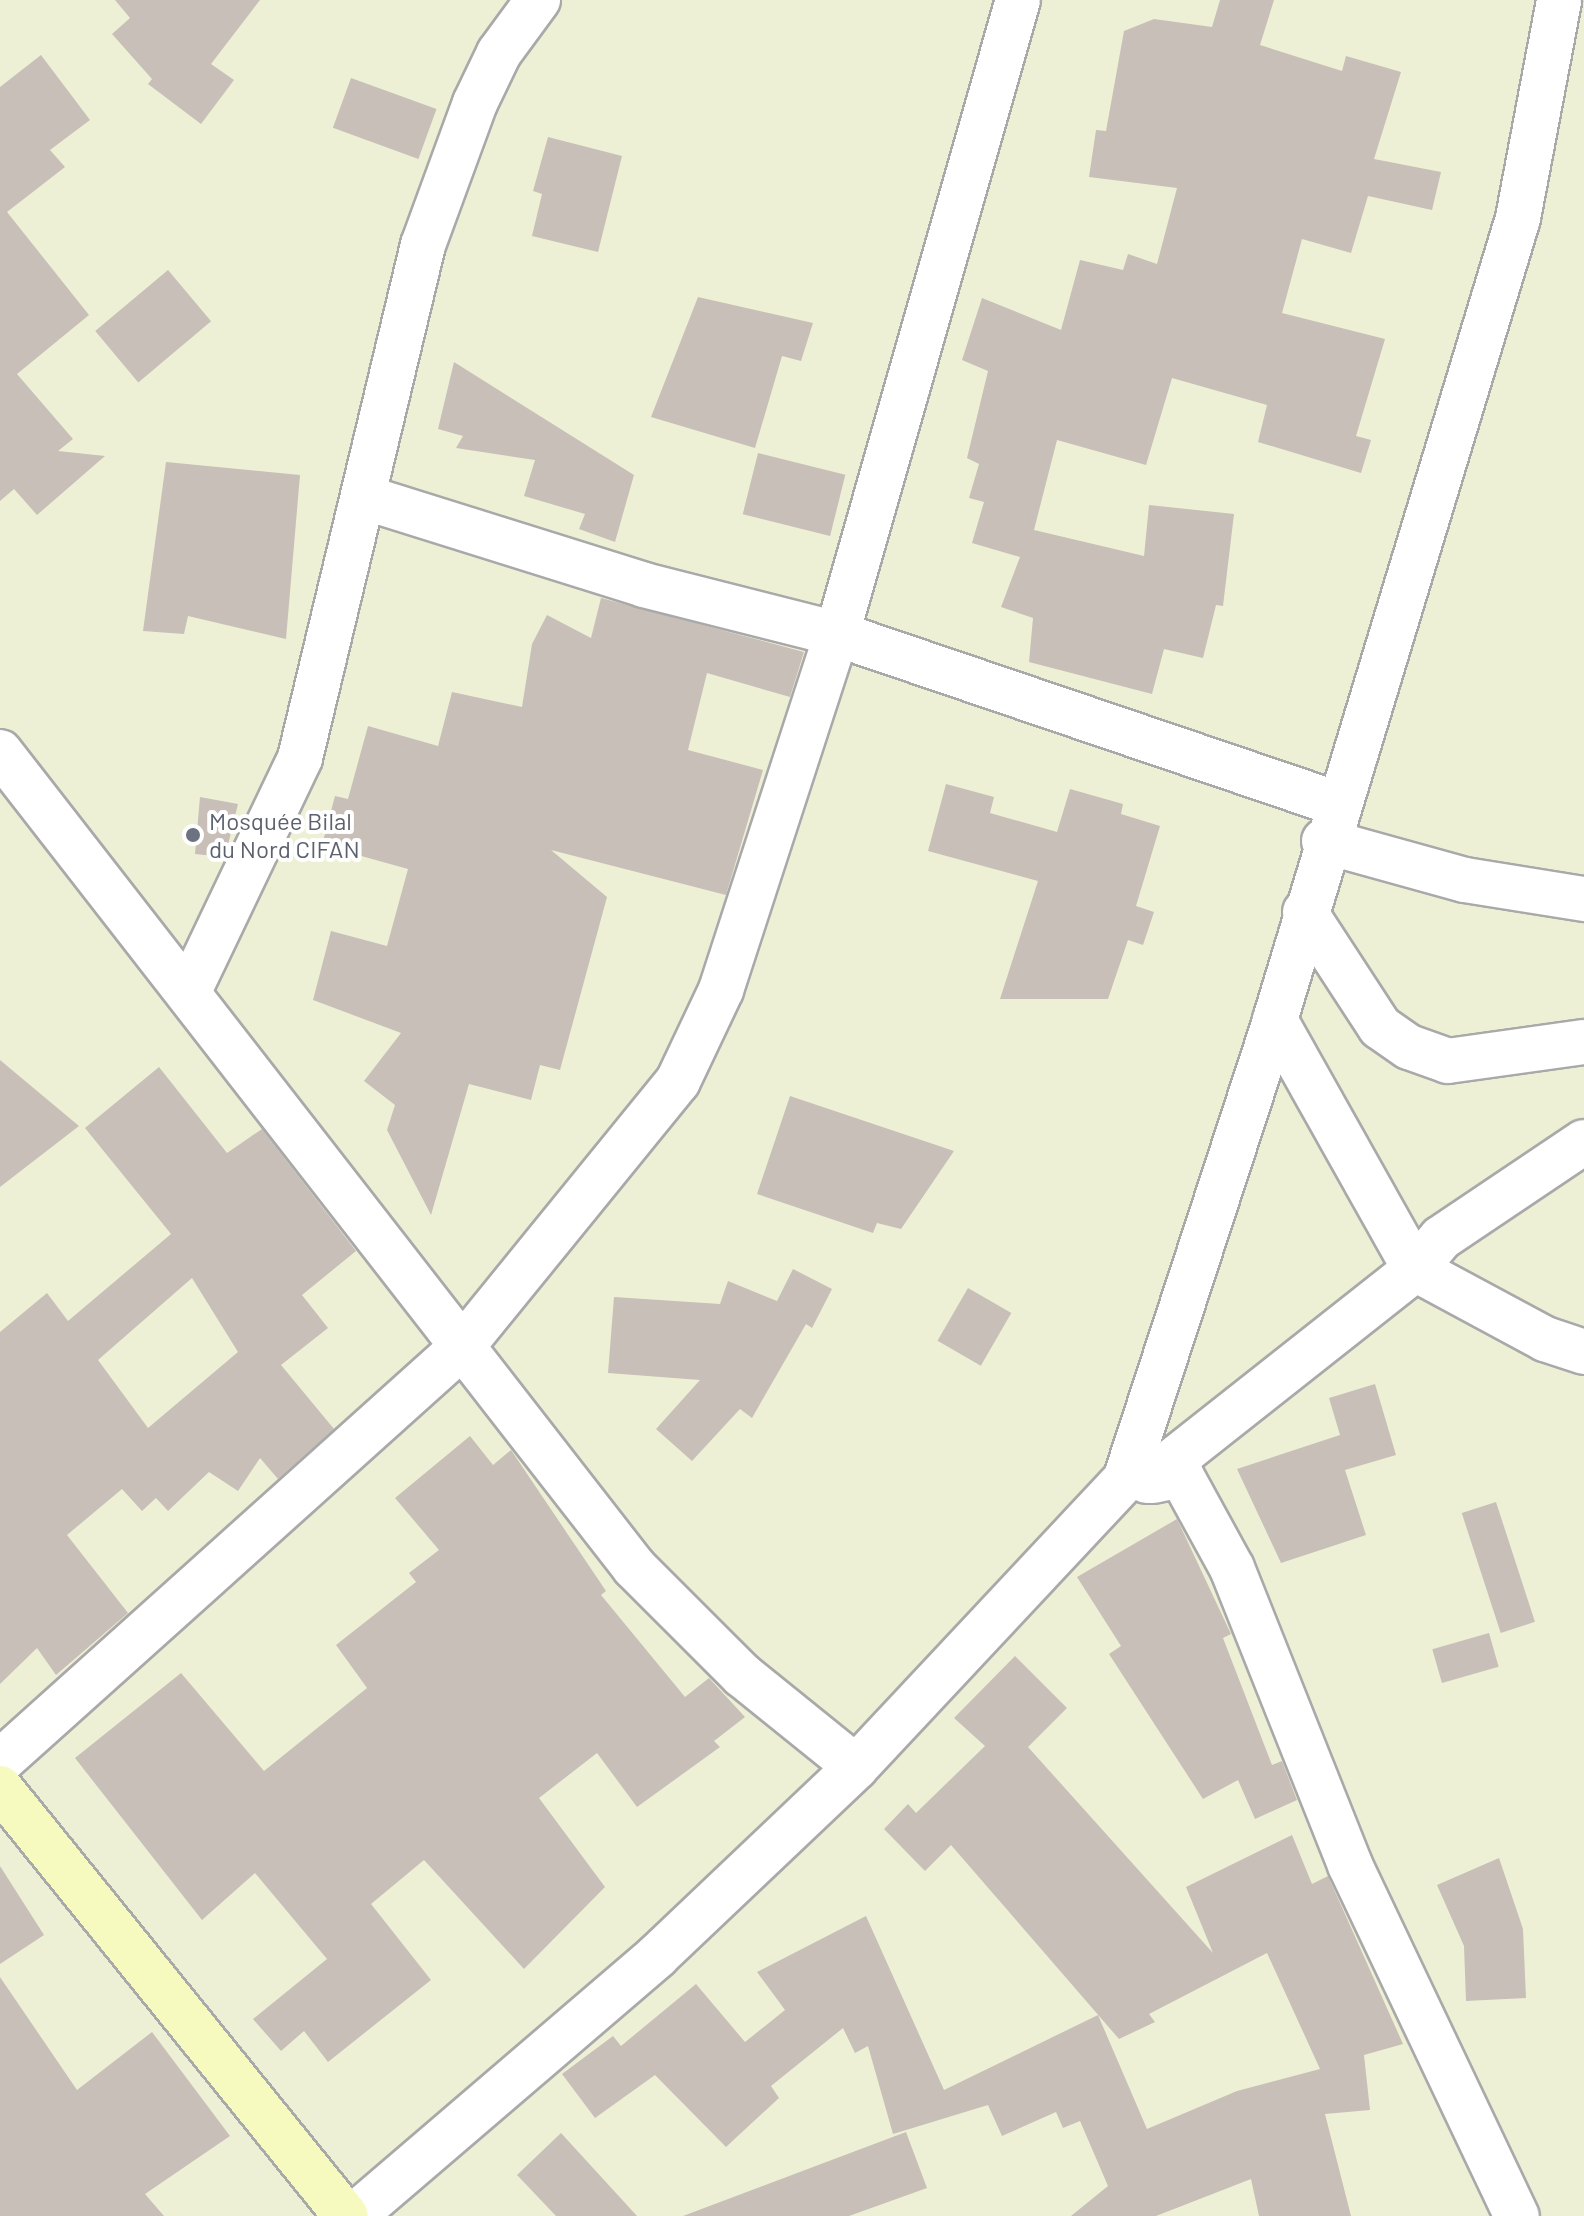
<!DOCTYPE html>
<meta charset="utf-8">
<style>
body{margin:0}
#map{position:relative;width:1584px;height:2216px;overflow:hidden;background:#f2efe9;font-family:Barlow,sans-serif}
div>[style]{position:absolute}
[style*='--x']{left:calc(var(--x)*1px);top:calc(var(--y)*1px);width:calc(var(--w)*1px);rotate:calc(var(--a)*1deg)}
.farmland>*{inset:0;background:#eef0d5;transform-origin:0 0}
.building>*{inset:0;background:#c7bfb8;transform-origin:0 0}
.roads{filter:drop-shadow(2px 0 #a9a9a9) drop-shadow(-2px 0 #a9a9a9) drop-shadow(0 2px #a9a9a9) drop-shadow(0 -2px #a9a9a9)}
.street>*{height:44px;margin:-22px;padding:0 22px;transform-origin:22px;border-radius:22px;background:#fff}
.secondary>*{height:44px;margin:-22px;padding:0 22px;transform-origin:22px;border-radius:22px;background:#f7fabf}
.dots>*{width:22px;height:22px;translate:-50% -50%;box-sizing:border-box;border:4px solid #fff;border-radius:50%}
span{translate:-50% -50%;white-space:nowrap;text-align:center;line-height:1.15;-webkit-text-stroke:8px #fff;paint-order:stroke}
.worship-label{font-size:24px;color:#5b616d}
.left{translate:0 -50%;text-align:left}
</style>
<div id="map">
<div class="farmland">
<i style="left:0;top:0;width:1584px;height:2216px"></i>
</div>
<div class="building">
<i style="clip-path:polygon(115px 0,260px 0,211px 64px,234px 80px,201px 124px,148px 84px,152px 79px,112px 34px,130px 18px)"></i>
<i style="clip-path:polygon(1220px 0,1274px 0,1260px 45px,1342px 71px,1346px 56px,1401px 72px,1374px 159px,1441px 172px,1432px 210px,1368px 196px,1351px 253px,1302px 239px,1282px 313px,1385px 339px,1356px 436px,1371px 440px,1361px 473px,1258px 442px,1267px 405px,1172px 378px,1146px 465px,1057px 440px,1034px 530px,1144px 556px,1149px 505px,1234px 514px,1223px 606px,1216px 605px,1203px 658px,1164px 649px,1152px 694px,1029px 662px,1033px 618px,1001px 607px,1020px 557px,972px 543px,984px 502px,969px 498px,979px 464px,967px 458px,988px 371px,962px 360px,982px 298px,1061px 330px,1080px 260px,1123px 270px,1128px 254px,1157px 264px,1177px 188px,1089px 177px,1096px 130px,1106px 131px,1124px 31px,1154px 19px,1212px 27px)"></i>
<i style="clip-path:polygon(41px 55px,90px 120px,50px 150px,65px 167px,7px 212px,89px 315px,17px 374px,73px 439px,58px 451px,105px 456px,37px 515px,14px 489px,0 501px,0 87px)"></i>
<i style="left:351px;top:78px;width:91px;height:53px;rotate:20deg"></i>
<i style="clip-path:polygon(548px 137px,622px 156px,598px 252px,532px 236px,542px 194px,533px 191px)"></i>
<i style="left:168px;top:270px;width:67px;height:95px;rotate:50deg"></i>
<i style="clip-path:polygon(698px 297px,813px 323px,801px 361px,782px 356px,755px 448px,651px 417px)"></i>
<i style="clip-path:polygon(454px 362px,634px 475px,615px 542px,579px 529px,585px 514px,524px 496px,535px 460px,456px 448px,463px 436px,438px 429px)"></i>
<i style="left:758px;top:453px;width:90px;height:63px;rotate:14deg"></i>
<i style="clip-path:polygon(166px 462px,300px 475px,286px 639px,188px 616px,184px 634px,143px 631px)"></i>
<i style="clip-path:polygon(601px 598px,804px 652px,790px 697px,707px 673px,688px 750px,763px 770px,726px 895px,551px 850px,607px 897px,560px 1070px,540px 1065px,531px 1100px,469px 1084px,431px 1215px,387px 1130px,395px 1105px,364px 1081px,401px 1033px,313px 1000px,331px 931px,387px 946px,408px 869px,322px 845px,335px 796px,348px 799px,368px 726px,438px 746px,452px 692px,522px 707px,532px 644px,547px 615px,591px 638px)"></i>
<i style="clip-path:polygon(946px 784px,994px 797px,990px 813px,1057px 832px,1070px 789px,1123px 804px,1121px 814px,1160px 826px,1136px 906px,1154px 912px,1143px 945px,1128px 940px,1108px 999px,1000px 999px,1038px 881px,928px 851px)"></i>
<i style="clip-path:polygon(200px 797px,238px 804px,225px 857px,195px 854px)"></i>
<i style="clip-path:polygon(0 1060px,79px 1126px,0 1187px)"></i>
<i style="clip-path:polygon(evenodd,159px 1067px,227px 1153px,262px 1129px,356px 1251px,302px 1295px,328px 1328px,281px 1365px,334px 1429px,278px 1479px,260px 1458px,238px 1491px,209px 1472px,168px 1511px,156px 1498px,142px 1511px,122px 1489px,67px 1535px,128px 1613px,56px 1675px,37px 1648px,0 1684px,0 1332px,47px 1293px,68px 1321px,171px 1234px,85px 1128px,159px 1067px,192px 1278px,238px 1352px,148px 1428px,98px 1360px,192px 1278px)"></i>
<i style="clip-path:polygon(790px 1096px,954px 1151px,901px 1229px,877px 1223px,873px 1233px,757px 1194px)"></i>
<i style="clip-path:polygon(793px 1269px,832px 1289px,812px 1328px,806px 1324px,752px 1418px,740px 1409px,692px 1461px,656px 1429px,700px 1380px,608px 1373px,614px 1297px,720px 1304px,728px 1281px,777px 1301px)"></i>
<i style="left:968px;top:1288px;width:50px;height:61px;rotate:30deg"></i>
<i style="clip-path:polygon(1375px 1384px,1396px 1455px,1345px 1470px,1366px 1535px,1281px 1563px,1237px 1469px,1340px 1435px,1329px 1398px)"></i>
<i style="clip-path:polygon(470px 1436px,493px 1465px,511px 1450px,606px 1591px,601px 1595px,685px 1697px,709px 1678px,745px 1717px,714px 1741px,720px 1747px,637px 1807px,597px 1753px,539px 1798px,605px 1887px,524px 1969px,424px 1860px,371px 1904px,431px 1980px,328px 2062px,304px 2031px,281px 2051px,253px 2019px,327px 1959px,255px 1873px,202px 1920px,75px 1758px,181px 1673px,264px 1771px,367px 1688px,336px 1645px,416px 1582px,409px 1573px,439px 1550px,395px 1498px)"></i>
<i style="left:1496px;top:1502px;width:126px;height:36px;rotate:72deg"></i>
<i style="clip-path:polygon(1177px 1519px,1231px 1634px,1223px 1638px,1272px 1765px,1282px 1761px,1297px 1800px,1255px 1819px,1238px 1780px,1203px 1799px,1109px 1654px,1121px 1646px,1077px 1577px)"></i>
<i style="left:1489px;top:1633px;width:35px;height:59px;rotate:74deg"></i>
<i style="clip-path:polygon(1015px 1656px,1067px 1708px,1028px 1747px,1213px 1953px,1186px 1887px,1292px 1835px,1312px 1884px,1328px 1876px,1403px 2044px,1364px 2055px,1370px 2110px,1325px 2114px,1351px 2216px,1259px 2216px,1251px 2179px,1156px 2216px,1071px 2216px,1108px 2186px,1080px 2121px,1063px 2128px,1056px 2112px,1002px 2136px,988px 2105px,893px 2134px,868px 2046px,855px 2053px,843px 2028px,771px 2086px,779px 2098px,726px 2147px,655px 2075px,595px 2118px,562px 2074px,613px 2036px,621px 2046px,696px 1984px,745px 2042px,785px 2010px,757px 1972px,866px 1916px,944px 2090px,1098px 2015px,1147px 2129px,1237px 2091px,1320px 2069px,1267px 1953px,1149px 2014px,1155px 2022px,1119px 2039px,951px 1845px,925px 1871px,884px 1829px,908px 1804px,916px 1813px,985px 1746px,954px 1718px)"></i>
<i style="clip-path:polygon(1499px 1858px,1523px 1929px,1526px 1998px,1466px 2001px,1464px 1946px,1437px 1885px)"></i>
<i style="clip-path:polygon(0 1866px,44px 1935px,0 1964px)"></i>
<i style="clip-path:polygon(0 1977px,77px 2090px,152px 2032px,230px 2136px,145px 2194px,164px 2216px,0 2216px)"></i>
<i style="clip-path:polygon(906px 2132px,927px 2188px,849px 2216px,683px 2216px)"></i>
<i style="clip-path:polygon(561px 2133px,637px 2216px,556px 2216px,517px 2175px)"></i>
</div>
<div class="roads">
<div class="street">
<i style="--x:367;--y:498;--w:290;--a:17.4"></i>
<i style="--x:644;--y:585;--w:199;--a:14.2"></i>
<i style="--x:837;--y:634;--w:526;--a:18.75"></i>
<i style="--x:0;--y:752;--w:1033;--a:52.12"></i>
<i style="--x:634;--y:1567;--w:153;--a:45"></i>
<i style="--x:742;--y:1675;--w:146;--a:38.9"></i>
<i style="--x:1324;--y:841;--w:146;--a:15.5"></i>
<i style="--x:1465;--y:880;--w:121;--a:9.1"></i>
<i style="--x:1305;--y:912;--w:137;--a:56.9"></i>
<i style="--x:1380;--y:1027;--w:35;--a:35"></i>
<i style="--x:1409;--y:1047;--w:41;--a:19.7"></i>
<i style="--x:1448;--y:1061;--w:137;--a:-8"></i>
<i style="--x:189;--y:991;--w:258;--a:-64.5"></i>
<i style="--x:300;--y:758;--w:528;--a:-76.52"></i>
<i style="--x:423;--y:245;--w:151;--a:-69.9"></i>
<i style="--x:475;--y:103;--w:55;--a:-64.4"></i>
<i style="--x:499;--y:53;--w:66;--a:-53.7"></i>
<i style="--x:1275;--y:1020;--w:286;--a:60.7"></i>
<i style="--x:1415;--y:1269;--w:148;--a:28.3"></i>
<i style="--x:1545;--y:1339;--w:41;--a:18.4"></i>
<i style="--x:1147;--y:1481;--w:342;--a:-38.3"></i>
<i style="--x:1415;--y:1269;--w:40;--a:-50"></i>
<i style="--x:1441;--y:1238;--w:172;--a:-33.9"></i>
<i style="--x:1153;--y:1481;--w:29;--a:-12"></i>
<i style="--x:1181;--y:1475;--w:106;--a:61.3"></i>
<i style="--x:1232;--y:1568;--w:320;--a:68.3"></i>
<i style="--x:1350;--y:1865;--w:389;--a:64.6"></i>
<i style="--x:0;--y:1762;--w:620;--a:-41.93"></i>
<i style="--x:461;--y:1348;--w:344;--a:-50.9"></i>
<i style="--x:678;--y:1081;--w:101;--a:-64.7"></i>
<i style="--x:721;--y:990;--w:374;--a:-72"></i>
<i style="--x:837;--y:634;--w:659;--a:-74.07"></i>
<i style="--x:354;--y:2216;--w:399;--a:-40.6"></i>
<i style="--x:657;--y:1956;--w:274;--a:-43.5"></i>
<i style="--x:856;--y:1767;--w:393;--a:-46.9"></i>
<i style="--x:1125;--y:1480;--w:484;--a:-71.9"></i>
<i style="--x:1275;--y:1020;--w:838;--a:-73.14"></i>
<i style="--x:1518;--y:218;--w:222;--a:-79.3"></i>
</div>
<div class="secondary">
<i style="--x:0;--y:1788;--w:550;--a:51.05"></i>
</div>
</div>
<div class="dots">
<i style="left:193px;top:835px;background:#6b7280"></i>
</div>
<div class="worship-label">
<span class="left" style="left:209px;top:835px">Mosquée Bilal<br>du Nord CIFAN</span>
</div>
</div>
